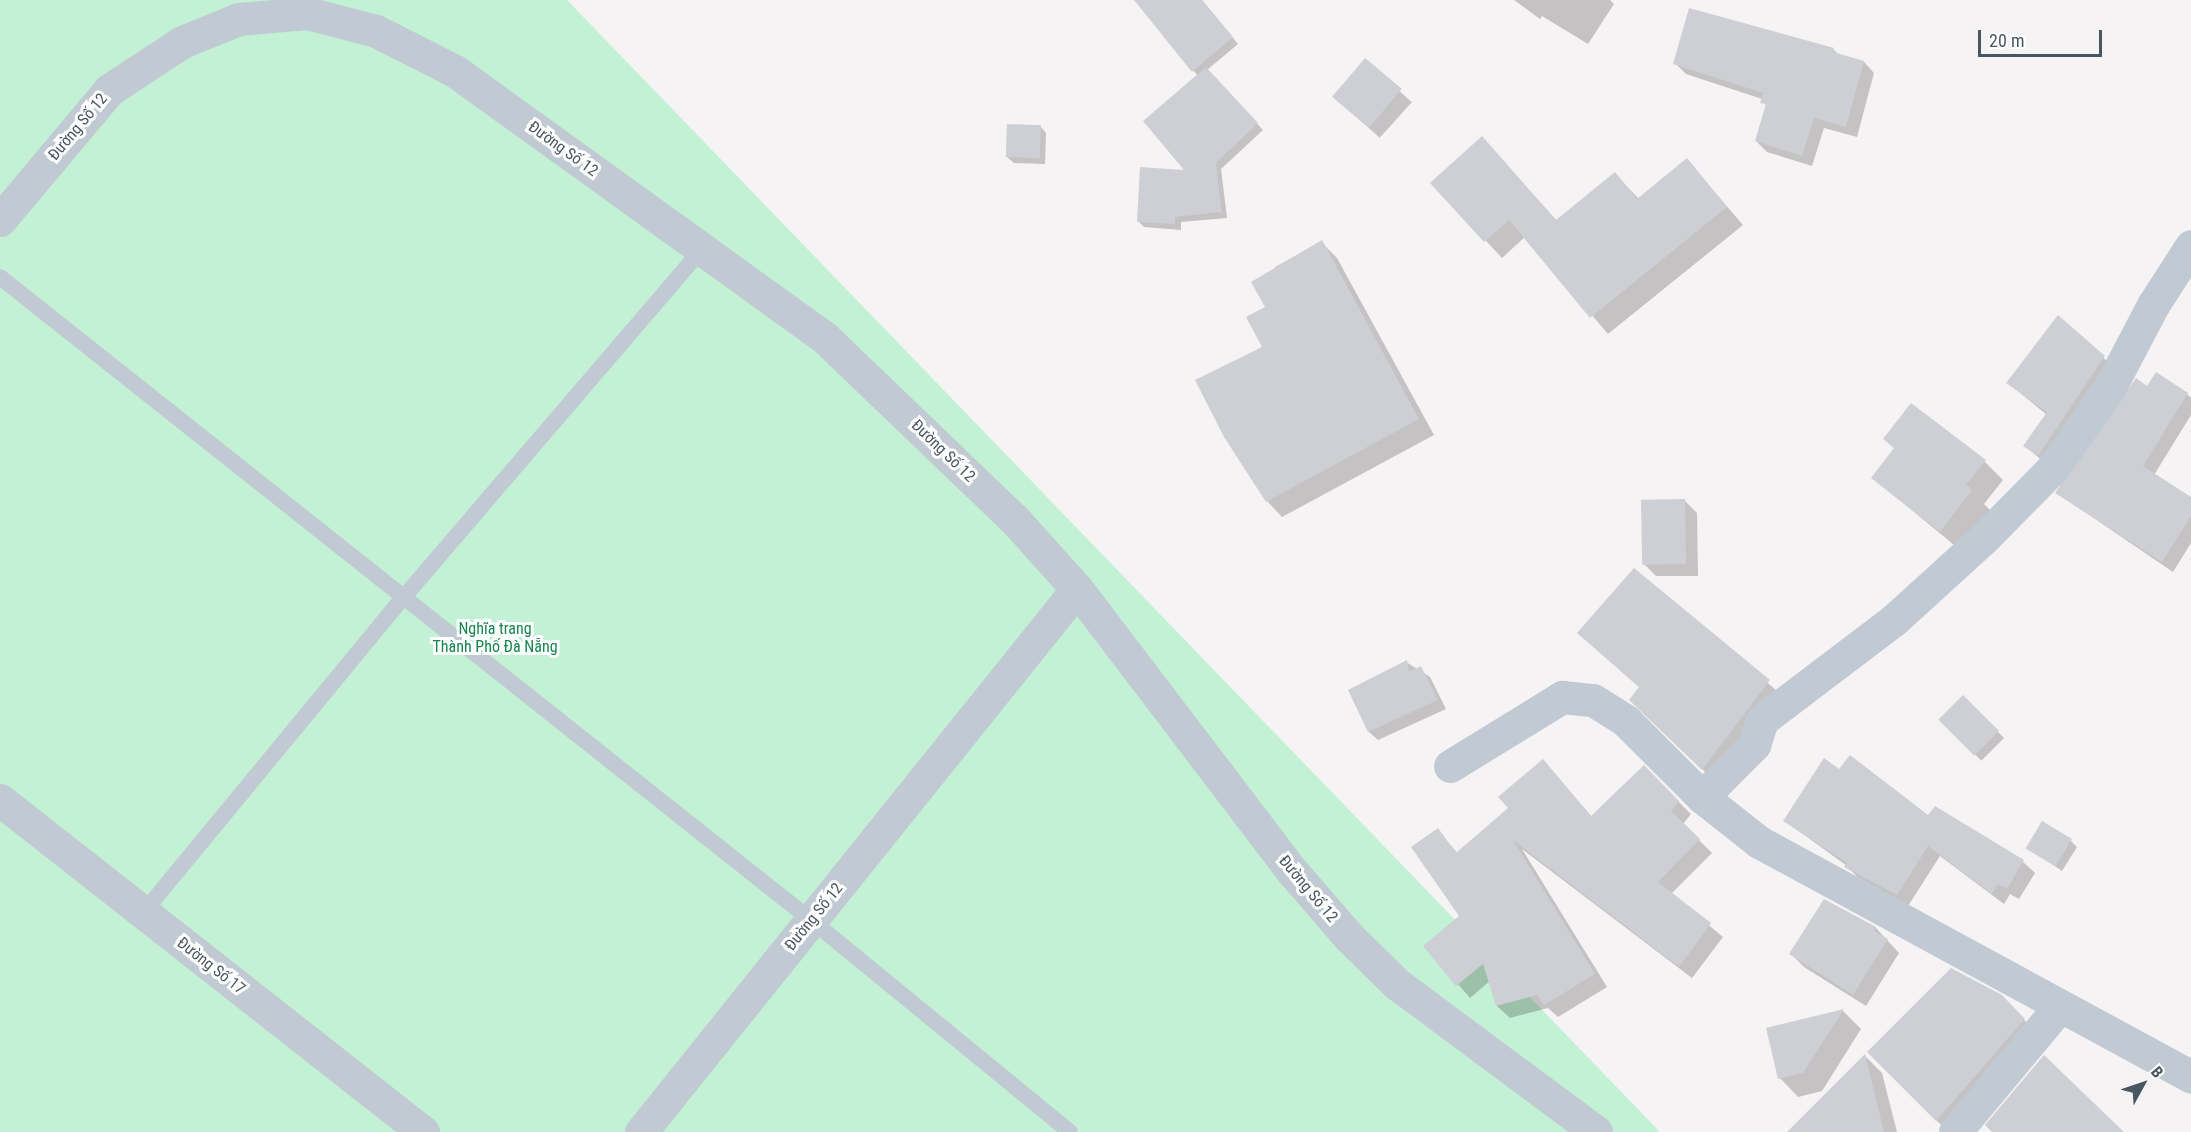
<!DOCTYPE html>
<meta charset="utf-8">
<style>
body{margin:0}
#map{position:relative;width:2191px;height:1132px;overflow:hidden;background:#f5f3f3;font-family:"Roboto Condensed",sans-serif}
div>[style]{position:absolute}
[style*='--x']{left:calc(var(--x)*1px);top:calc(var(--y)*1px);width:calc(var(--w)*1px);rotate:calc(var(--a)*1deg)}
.green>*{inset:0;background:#c3f1d5}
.shadow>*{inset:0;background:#0003;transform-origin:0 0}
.building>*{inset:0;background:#cdcfd5;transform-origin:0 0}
.lane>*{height:16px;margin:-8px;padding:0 8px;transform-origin:8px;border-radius:8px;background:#c1cad2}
.street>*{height:33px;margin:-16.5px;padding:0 16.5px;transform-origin:16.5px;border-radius:16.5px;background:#c1cad2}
span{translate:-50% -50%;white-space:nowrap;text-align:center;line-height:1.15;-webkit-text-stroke:6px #fff;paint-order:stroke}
.street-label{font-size:16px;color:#4a5661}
.park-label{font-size:16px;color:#17864f}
.north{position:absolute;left:2113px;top:1054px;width:60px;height:60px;-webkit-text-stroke:4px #fff;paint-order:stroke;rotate:50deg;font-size:16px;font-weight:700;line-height:24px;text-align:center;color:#4a5661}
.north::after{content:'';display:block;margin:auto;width:21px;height:27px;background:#4a5661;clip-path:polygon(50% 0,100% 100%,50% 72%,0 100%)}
.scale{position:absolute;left:1978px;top:30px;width:124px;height:27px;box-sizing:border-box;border:3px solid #4a5661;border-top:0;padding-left:8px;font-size:18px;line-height:21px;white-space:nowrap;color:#4a5661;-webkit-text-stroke:4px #fff;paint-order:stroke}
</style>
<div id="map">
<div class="green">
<i style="clip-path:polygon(0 0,567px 0,1660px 1132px,0 1132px)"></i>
</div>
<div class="shadow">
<i style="clip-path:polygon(1136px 0,1202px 0,1238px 44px,1207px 70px,1263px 130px,1221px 169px,1227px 218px,1181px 222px,1181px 230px,1144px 227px,1138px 221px,1187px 172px,1198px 76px)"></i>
<i style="clip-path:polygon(1514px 0,1610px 0,1614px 4px,1588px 44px,1542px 16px,1540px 19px)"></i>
<i style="clip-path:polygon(1833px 49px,1839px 55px,1864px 62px,1874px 73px,1857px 137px,1824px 128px,1812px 166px,1767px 152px,1756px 141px,1767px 107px,1762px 99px,1686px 74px,1675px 63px)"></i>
<i style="left:1365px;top:60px;width:63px;height:48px;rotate:42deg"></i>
<i style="clip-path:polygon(1040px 126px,1046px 133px,1045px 164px,1014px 163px,1007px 157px)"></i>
<i style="clip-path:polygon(1482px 138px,1557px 221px,1615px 174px,1639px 199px,1687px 160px,1743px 225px,1608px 334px,1525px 237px,1502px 258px,1432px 183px)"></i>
<i style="clip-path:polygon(1321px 242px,1337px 258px,1434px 435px,1282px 517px,1267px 501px,1264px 348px,1267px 307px,1275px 267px)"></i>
<i style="clip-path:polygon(2059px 318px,2117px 370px,2051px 468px,2025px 446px,2047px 415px,2008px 383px)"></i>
<i style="clip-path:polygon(2148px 388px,2187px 394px,2191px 398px,2191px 415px,2154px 475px,2191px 499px,2191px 543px,2173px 572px,2057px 493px)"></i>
<i style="clip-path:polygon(1985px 462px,2003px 480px,1984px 504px,1990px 510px,1960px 550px,1873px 478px)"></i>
<i style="clip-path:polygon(1684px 500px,1697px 513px,1698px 576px,1656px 576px,1644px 564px)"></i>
<i style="clip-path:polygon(1635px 570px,1784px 697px,1718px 784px,1646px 716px,1640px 688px,1579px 633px)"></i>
<i style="clip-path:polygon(1406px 662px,1430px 677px,1446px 709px,1378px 740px,1369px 732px,1350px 691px)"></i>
<i style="left:1963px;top:697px;width:58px;height:32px;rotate:45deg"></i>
<i style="clip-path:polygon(1543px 761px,1592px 817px,1644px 768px,1691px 814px,1683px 824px,1712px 853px,1671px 894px,1723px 937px,1692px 978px,1522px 849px,1607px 987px,1558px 1017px,1548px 1008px,1510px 1018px,1497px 1006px,1490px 981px,1470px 998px,1425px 946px,1461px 917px,1438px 830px,1458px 854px,1510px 808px)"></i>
<i style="clip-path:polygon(1840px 772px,1928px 818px,1935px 808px,2023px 862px,2035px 873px,2019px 899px,2010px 894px,2004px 904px,1940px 856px,1908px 906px,1858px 878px,1847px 866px,1785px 821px)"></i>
<i style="clip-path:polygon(2071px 841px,2077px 847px,2062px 871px,2027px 847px)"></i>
<i style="clip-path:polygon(1825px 901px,1876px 928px,1899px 953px,1866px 1006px,1804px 967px,1791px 954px)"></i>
<i style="clip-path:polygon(2001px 997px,2042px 1038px,1948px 1132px,1869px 1052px)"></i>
<i style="clip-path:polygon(1843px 1011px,1861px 1029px,1822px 1091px,1798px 1097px,1780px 1078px,1768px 1029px)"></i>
<i style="clip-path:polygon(1865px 1056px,1882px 1073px,1897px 1132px,1805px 1132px)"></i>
</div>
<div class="building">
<i style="clip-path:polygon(1134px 0,1202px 0,1233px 37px,1192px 72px)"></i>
<i style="clip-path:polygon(1689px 8px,1834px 48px,1833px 52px,1864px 61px,1846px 127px,1814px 118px,1802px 156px,1755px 141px,1766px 104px,1760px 103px,1763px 93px,1673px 64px)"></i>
<i style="left:1365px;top:58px;width:48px;height:51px;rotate:40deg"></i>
<i style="clip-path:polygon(1206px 67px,1258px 123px,1216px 163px,1222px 215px,1219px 212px,1175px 217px,1175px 224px,1137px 222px,1140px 167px,1184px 170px,1143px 121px)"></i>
<i style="left:1007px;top:124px;width:34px;height:33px;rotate:2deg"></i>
<i style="clip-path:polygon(1482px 136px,1556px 220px,1615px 172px,1637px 199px,1687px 158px,1727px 207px,1590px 318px,1509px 220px,1484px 242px,1430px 183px)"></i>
<i style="clip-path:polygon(1322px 240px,1419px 419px,1266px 502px,1224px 437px,1195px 380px,1262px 347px,1246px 317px,1265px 307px,1251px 282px)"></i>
<i style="clip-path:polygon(2058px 315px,2105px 356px,2038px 456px,2023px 446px,2047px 412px,2006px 383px)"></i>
<i style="clip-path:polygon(2156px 372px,2188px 393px,2143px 466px,2191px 497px,2191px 516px,2162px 562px,2055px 493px,2136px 378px,2147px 386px)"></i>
<i style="clip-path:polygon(1911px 403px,1986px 460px,1966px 485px,1972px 490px,1940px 532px,1871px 478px,1894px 448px,1883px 439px)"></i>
<i style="left:1685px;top:499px;width:65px;height:44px;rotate:89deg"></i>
<i style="clip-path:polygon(1634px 568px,1770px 680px,1702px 770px,1629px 700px,1639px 687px,1577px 633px)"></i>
<i style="clip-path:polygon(1407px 660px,1409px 672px,1421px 666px,1438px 700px,1368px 732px,1348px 690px)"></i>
<i style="left:1963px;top:695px;width:51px;height:35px;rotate:45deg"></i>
<i style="clip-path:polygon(1850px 755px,1928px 815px,1935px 806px,2024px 860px,2007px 889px,1998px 884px,1992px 894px,1928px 846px,1897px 895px,1844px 867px,1847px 863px,1783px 821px,1824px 758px,1839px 769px)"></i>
<i style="clip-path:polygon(1543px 759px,1591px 816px,1644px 765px,1679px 801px,1671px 811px,1700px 839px,1658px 882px,1711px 923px,1679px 967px,1513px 840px,1595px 974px,1544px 1005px,1537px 995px,1496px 1006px,1483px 964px,1456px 986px,1423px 946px,1459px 916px,1411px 847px,1438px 828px,1456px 853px,1508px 808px,1498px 797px)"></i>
<i style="left:2042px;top:821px;width:35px;height:32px;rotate:31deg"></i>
<i style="clip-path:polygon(1824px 899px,1876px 927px,1874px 931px,1888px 939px,1853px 995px,1789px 954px)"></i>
<i style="clip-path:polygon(1951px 968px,2002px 995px,2025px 1019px,1936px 1121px,1867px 1052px)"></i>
<i style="clip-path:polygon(1844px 1009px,1803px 1073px,1778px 1079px,1766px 1028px)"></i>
<i style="clip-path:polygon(1865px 1054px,1884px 1132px,1787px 1132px)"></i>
<i style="clip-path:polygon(2044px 1055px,2124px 1132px,1992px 1132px,1985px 1125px)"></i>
</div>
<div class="lane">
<i style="--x:0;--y:277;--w:1035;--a:38.41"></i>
<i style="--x:811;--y:920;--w:335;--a:39.3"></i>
<i style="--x:143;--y:913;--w:408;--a:-50.5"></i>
<i style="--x:403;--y:598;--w:460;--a:-49.4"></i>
</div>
<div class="street">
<i style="--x:0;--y:220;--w:170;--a:-50"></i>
<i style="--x:109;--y:90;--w:87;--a:-33.3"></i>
<i style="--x:182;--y:42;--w:61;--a:-22"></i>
<i style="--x:239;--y:19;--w:68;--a:-5"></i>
<i style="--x:307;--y:13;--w:71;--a:14.6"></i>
<i style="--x:376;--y:31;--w:89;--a:26.9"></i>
<i style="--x:455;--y:71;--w:455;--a:35.8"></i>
<i style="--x:824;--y:337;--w:265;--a:43.8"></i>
<i style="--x:1015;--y:520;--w:93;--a:48.1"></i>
<i style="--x:1077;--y:589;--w:355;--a:52.7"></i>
<i style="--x:1292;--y:871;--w:87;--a:49.2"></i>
<i style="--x:1349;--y:937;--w:67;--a:44.4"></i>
<i style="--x:1397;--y:984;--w:248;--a:36.6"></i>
<i style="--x:1450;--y:766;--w:132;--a:-31.6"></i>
<i style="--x:1562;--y:697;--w:31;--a:6"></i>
<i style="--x:1593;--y:700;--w:39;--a:32"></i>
<i style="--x:1626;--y:721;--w:107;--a:45"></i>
<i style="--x:1702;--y:797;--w:73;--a:38.3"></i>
<i style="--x:1759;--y:842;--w:492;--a:28.5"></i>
<i style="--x:1702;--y:797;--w:74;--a:-45"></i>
<i style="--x:1754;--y:745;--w:26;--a:-72"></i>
<i style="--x:1762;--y:720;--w:167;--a:-37.2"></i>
<i style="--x:1895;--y:619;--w:122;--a:-42.3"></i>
<i style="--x:1985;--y:537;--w:97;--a:-45.4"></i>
<i style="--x:2053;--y:468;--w:99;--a:-54.9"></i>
<i style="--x:2110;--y:387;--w:93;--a:-62.3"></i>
<i style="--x:2153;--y:305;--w:70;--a:-57.2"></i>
<i style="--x:0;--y:800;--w:538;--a:38.13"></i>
<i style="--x:641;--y:1132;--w:696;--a:-51.24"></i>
<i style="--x:1955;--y:1132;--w:164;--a:-50.2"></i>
</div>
<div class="street-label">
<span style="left:78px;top:127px;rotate:-50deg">Đường Số 12</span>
<span style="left:563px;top:149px;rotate:36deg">Đường Số 12</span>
<span style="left:943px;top:451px;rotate:44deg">Đường Số 12</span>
<span style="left:1308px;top:889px;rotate:50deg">Đường Số 12</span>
<span style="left:814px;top:917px;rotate:-51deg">Đường Số 12</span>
<span style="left:211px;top:966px;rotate:38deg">Đường Số 17</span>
</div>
<div class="park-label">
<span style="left:495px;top:638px">Nghĩa trang<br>Thành Phố Đà Nẵng</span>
</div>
<div class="north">B</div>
<div class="scale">20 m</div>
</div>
